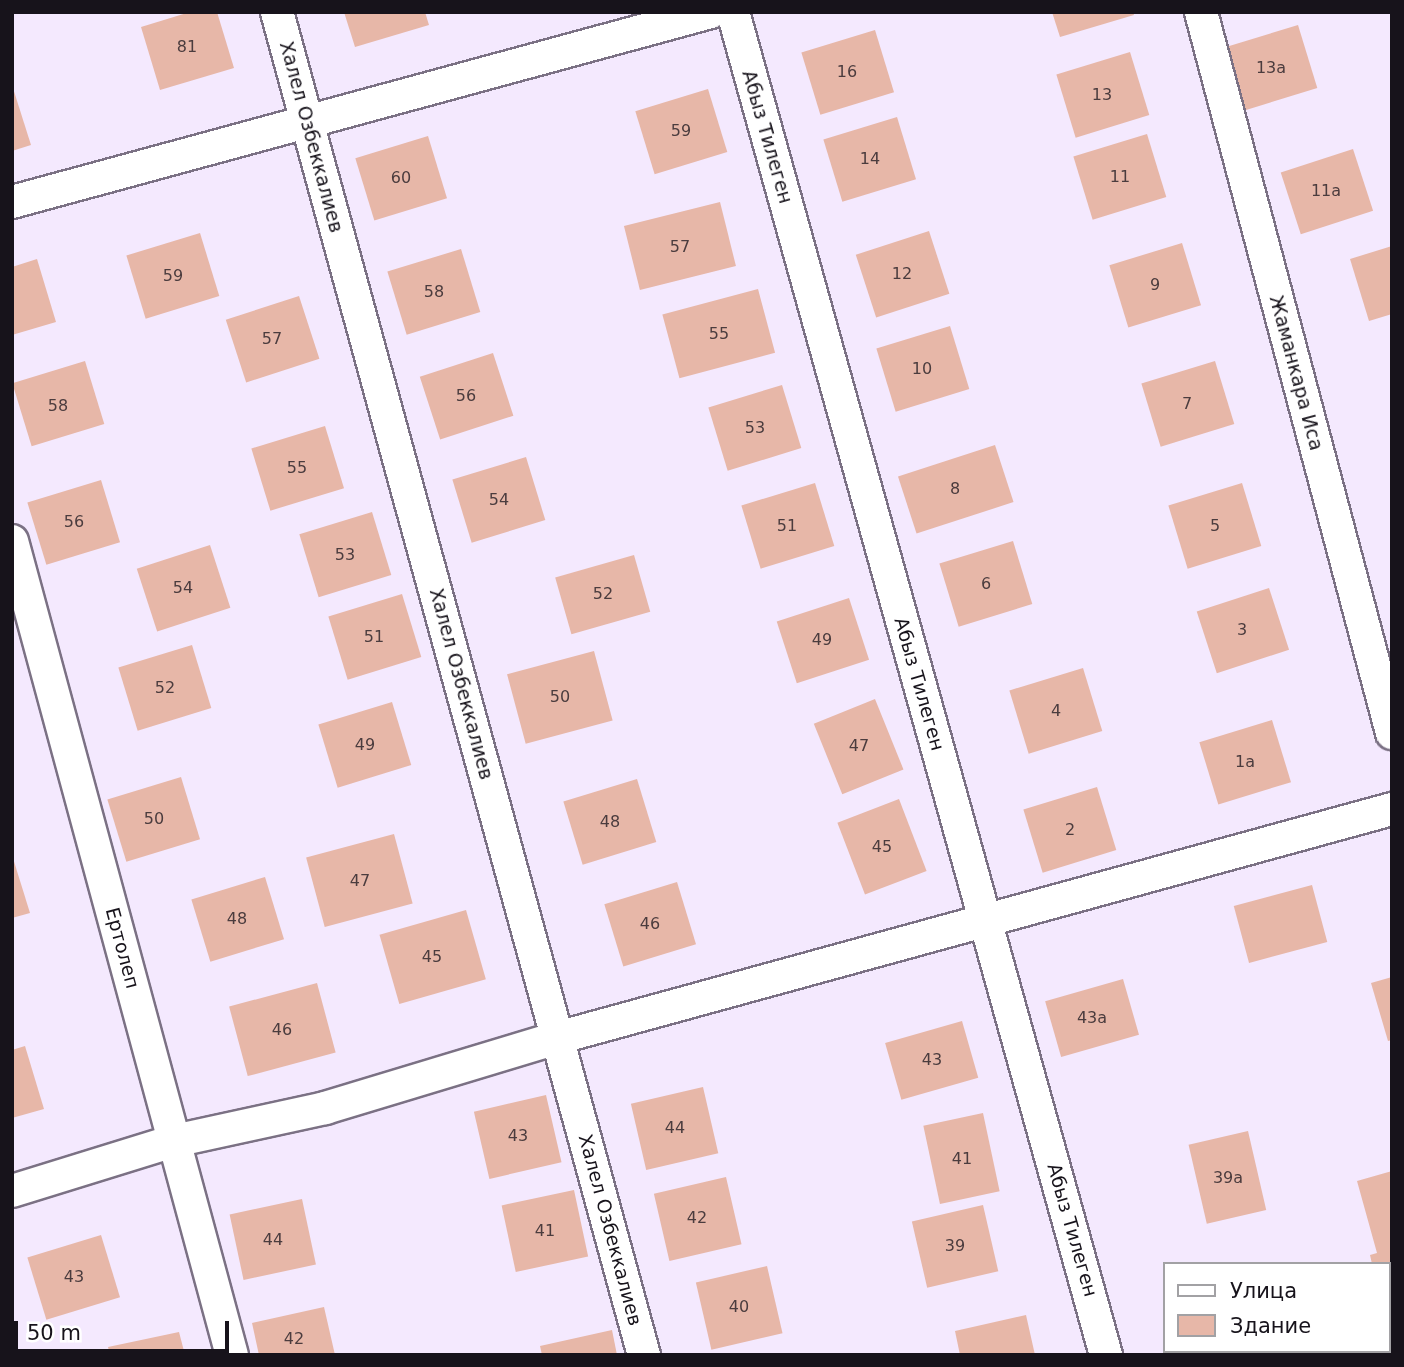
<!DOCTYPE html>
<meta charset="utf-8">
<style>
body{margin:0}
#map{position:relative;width:1404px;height:1367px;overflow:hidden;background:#f4e9fe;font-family:"DejaVu Sans",sans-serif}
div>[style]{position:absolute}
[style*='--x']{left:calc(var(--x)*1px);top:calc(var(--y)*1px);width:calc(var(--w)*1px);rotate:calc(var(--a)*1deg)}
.building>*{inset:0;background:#e7b7a8;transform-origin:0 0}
.roads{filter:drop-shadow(2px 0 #7b7184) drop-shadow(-2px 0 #7b7184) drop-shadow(0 2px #7b7184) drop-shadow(0 -2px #7b7184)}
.minor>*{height:32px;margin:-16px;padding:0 16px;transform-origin:16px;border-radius:16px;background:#fff}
span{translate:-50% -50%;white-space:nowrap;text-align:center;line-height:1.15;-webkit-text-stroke:7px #fff;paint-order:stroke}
.number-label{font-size:16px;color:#4b3c3e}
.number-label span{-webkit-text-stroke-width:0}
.street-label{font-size:19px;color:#17131b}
.frame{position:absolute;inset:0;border:14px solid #17131b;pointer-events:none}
.legend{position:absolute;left:1163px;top:1262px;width:228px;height:91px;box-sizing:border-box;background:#fff;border:2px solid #a2a1a4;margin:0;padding:9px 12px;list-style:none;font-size:21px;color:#17131b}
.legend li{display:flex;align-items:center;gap:14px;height:35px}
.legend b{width:35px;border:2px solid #a2a1a4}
.scale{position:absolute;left:14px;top:1321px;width:215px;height:32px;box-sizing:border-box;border:4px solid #17131b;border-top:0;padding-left:9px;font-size:21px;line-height:24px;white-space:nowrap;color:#17131b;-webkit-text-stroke:5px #fff;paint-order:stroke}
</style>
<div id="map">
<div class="building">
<i style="clip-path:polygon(190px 12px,217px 12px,234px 68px,160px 90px,141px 27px)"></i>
<i style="clip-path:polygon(344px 12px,425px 12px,429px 25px,355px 47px)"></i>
<i style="clip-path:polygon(1052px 12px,1133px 12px,1134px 15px,1060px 37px)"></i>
<i style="left:1298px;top:25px;width:66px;height:77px;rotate:73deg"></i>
<i style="left:875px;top:30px;width:65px;height:77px;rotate:73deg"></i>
<i style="left:1130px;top:52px;width:66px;height:77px;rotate:73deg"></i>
<i style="clip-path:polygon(12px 85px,31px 145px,12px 151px)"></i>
<i style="left:708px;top:89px;width:66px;height:76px;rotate:73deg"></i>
<i style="left:897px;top:117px;width:65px;height:77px;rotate:73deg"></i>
<i style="left:1147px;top:134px;width:66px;height:77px;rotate:73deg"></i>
<i style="left:428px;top:136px;width:65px;height:76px;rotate:73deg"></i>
<i style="left:1353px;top:149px;width:65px;height:76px;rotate:72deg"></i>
<i style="left:720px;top:202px;width:66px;height:99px;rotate:76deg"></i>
<i style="left:929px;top:231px;width:66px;height:77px;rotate:72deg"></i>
<i style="left:200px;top:233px;width:66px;height:77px;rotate:73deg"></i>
<i style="left:1182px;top:243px;width:65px;height:76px;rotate:73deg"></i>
<i style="clip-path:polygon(1392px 246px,1392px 314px,1369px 321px,1350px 259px)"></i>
<i style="left:461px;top:249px;width:66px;height:77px;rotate:73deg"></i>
<i style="clip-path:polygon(37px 259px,56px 322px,12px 335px,12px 267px)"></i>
<i style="left:758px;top:289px;width:66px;height:99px;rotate:75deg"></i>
<i style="left:299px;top:296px;width:66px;height:77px;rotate:72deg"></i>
<i style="left:950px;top:326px;width:66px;height:77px;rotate:73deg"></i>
<i style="left:493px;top:353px;width:66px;height:77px;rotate:72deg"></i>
<i style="left:85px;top:361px;width:66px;height:76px;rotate:73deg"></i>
<i style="left:1215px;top:361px;width:66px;height:77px;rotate:73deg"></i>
<i style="left:782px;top:385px;width:66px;height:77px;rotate:73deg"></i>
<i style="left:325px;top:426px;width:65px;height:77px;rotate:73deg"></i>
<i style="left:995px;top:445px;width:60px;height:102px;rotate:72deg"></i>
<i style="left:526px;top:457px;width:66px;height:77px;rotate:73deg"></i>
<i style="left:101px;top:480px;width:65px;height:77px;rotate:73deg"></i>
<i style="left:815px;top:483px;width:66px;height:77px;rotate:73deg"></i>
<i style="left:1242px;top:483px;width:66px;height:77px;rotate:73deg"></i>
<i style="left:372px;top:512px;width:66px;height:76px;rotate:73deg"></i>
<i style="left:1013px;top:541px;width:66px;height:77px;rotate:73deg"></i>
<i style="left:210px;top:545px;width:66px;height:77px;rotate:72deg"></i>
<i style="left:634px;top:555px;width:59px;height:82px;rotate:74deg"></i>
<i style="left:1269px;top:588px;width:65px;height:76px;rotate:72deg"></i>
<i style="left:402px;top:594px;width:66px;height:77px;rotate:73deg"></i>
<i style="left:849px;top:598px;width:65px;height:76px;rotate:72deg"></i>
<i style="left:192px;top:645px;width:66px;height:77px;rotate:73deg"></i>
<i style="left:594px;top:651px;width:72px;height:90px;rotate:75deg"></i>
<i style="left:1083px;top:668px;width:66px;height:77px;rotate:73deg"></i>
<i style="left:875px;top:699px;width:76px;height:66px;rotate:68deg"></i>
<i style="left:392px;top:702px;width:66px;height:77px;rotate:73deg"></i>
<i style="left:1272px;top:720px;width:65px;height:76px;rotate:73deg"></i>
<i style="left:181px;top:777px;width:65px;height:77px;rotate:73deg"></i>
<i style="left:637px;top:779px;width:66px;height:77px;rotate:73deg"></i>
<i style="left:1097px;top:787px;width:66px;height:77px;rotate:73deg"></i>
<i style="left:899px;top:799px;width:77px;height:66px;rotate:69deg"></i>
<i style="left:394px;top:834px;width:72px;height:91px;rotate:75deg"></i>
<i style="clip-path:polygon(12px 855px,30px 913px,12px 918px)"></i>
<i style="left:265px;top:877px;width:65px;height:77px;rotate:73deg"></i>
<i style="left:677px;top:882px;width:65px;height:76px;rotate:73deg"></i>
<i style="left:1312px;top:885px;width:59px;height:81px;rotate:75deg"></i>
<i style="left:466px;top:910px;width:72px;height:90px;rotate:74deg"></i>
<i style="clip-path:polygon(1392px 977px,1392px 1040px,1388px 1041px,1371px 983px)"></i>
<i style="left:1123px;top:979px;width:58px;height:81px;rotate:74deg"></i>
<i style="left:317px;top:983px;width:72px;height:91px;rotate:75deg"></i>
<i style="left:962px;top:1021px;width:59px;height:80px;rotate:74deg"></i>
<i style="clip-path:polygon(25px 1046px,44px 1109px,12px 1118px,12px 1050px)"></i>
<i style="left:703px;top:1087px;width:68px;height:74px;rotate:77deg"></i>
<i style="left:546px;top:1095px;width:69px;height:74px;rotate:77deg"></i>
<i style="left:983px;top:1113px;width:80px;height:61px;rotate:78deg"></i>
<i style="left:1248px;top:1131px;width:81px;height:61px;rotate:77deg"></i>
<i style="clip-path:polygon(1392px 1171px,1392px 1332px,1391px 1332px,1388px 1264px,1372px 1264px,1370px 1255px,1377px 1253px,1357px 1181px)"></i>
<i style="left:726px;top:1177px;width:69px;height:74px;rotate:77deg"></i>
<i style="left:574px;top:1190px;width:68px;height:74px;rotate:78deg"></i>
<i style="left:302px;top:1199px;width:67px;height:74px;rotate:78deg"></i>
<i style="left:983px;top:1205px;width:68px;height:73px;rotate:77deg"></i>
<i style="left:101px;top:1235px;width:65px;height:77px;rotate:73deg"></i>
<i style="left:767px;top:1266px;width:69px;height:73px;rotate:77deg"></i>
<i style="clip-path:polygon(324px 1307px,335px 1355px,259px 1355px,252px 1323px)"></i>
<i style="clip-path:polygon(1026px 1315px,1035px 1355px,960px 1355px,955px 1331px)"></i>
<i style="clip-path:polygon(612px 1330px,617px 1355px,542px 1355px,540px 1346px)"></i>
<i style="clip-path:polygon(179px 1332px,185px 1355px,110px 1355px,108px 1347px)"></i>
<i style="left:1260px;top:1351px;width:62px;height:4px"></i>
</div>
<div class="roads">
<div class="minor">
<i style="--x:277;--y:12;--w:1392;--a:74.72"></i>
<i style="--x:733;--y:12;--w:1394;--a:74.48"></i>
<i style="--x:1201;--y:12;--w:746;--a:75.16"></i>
<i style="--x:12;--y:202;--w:724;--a:-15.21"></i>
<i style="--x:12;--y:541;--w:843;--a:74.88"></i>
<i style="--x:12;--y:1191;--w:170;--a:-17.2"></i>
<i style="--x:174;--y:1141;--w:155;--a:-12.3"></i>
<i style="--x:325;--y:1108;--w:242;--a:-16.8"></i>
<i style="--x:557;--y:1038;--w:866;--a:-15.34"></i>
</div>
</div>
<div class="number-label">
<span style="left:187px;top:47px">81</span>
<span style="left:1271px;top:68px">13а</span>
<span style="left:847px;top:72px">16</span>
<span style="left:1102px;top:95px">13</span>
<span style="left:681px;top:131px">59</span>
<span style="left:870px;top:159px">14</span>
<span style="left:1120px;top:177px">11</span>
<span style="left:401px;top:178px">60</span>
<span style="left:1326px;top:191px">11а</span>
<span style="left:680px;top:247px">57</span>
<span style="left:902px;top:274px">12</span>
<span style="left:173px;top:276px">59</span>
<span style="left:1155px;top:285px">9</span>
<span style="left:434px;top:292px">58</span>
<span style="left:719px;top:334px">55</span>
<span style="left:272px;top:339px">57</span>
<span style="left:922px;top:369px">10</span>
<span style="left:466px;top:396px">56</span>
<span style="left:1187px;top:404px">7</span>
<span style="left:58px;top:406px">58</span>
<span style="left:755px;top:428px">53</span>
<span style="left:297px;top:468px">55</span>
<span style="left:955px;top:489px">8</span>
<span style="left:499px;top:500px">54</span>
<span style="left:74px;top:522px">56</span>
<span style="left:787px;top:526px">51</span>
<span style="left:1215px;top:526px">5</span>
<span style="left:345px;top:555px">53</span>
<span style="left:986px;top:584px">6</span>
<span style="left:183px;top:588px">54</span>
<span style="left:603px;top:594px">52</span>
<span style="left:1242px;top:630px">3</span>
<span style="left:374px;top:637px">51</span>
<span style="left:822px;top:640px">49</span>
<span style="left:165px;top:688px">52</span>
<span style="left:560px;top:697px">50</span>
<span style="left:1056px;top:711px">4</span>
<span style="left:365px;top:745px">49</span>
<span style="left:859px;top:746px">47</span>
<span style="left:1245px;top:762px">1а</span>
<span style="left:154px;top:819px">50</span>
<span style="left:610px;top:822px">48</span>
<span style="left:1070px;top:830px">2</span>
<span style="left:882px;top:847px">45</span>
<span style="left:360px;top:881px">47</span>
<span style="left:237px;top:919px">48</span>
<span style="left:650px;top:924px">46</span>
<span style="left:432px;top:957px">45</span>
<span style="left:1092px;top:1018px">43а</span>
<span style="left:282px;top:1030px">46</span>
<span style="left:932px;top:1060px">43</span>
<span style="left:675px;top:1128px">44</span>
<span style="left:518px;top:1136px">43</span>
<span style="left:962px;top:1159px">41</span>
<span style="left:1228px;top:1178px">39а</span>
<span style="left:697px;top:1218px">42</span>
<span style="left:545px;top:1231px">41</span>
<span style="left:273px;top:1240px">44</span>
<span style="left:955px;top:1246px">39</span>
<span style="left:74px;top:1277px">43</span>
<span style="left:739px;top:1307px">40</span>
<span style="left:294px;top:1339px">42</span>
</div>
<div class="street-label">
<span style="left:311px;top:137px;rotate:75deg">Халел Озбеккалиев</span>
<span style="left:767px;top:137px;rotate:74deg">Абыз Тилеген</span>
<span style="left:1296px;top:373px;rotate:75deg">Жаманкара Иса</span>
<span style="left:461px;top:684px;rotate:75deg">Халел Озбеккалиев</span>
<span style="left:919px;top:684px;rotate:74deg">Абыз Тилеген</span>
<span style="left:122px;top:948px;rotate:75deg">Ертолеп</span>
<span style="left:610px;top:1230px;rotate:75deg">Халел Озбеккалиев</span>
<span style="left:1072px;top:1230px;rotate:74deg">Абыз Тилеген</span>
</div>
<div class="frame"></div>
<ul class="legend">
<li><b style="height:9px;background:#fff"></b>Улица</li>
<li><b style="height:19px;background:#e7b7a8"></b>Здание</li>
</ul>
<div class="scale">50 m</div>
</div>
